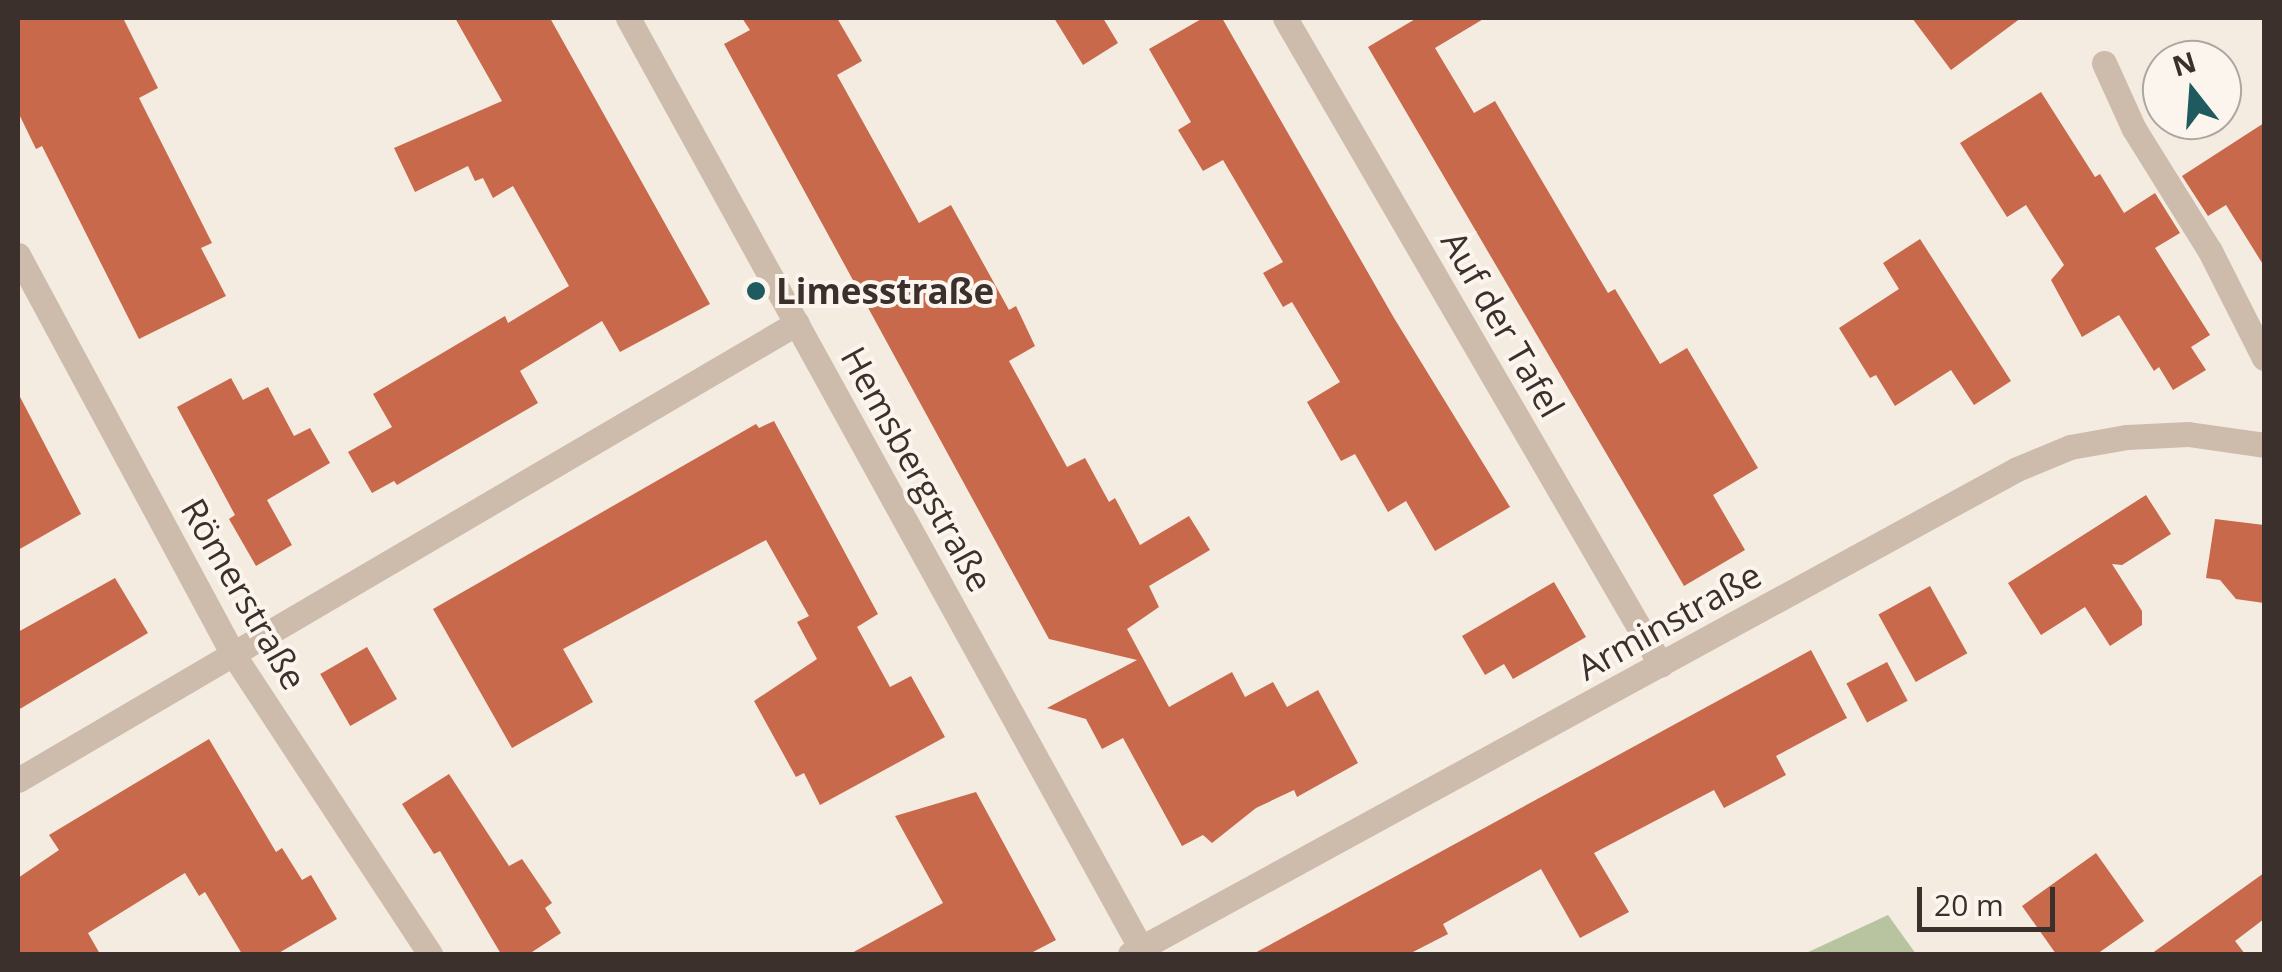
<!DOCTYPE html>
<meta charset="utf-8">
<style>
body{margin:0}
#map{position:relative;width:2282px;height:972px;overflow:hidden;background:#f4ebe1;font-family:"Open Sans",sans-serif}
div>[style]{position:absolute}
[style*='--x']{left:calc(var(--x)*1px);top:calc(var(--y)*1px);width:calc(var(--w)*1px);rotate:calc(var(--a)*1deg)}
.green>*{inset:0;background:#b8c4a0}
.building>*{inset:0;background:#c8694b;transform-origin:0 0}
.street>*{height:25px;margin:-12.5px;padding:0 12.5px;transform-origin:12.5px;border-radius:12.5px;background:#cdbbac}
.dots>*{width:28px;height:28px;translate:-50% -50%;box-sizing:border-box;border:5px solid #fbf5ee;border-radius:50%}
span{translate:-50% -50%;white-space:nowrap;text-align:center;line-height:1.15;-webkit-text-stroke:8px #fbf5ee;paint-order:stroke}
.poi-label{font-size:35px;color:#3b302b;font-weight:700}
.left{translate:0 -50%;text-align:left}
.street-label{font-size:35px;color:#3b302b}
.frame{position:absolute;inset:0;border:20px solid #3b302b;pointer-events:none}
.north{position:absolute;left:2142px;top:40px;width:100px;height:100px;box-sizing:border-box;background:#fbf5ee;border:2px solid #aea6a0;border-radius:50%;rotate:343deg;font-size:28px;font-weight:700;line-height:40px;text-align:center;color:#3b302b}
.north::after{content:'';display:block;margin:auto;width:35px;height:45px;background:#1f5a5e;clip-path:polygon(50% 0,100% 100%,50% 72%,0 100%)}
.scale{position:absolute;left:1917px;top:887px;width:138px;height:45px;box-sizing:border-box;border:5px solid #3b302b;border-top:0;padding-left:12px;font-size:30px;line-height:35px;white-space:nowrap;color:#3b302b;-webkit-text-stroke:8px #fbf5ee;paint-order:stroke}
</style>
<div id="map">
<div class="green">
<i style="clip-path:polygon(1888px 915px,1916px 954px,1804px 954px)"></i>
</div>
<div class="building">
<i style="clip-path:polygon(18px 18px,123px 18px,158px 88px,139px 98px,212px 243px,201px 248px,226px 296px,139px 339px,42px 146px,36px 149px,18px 112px)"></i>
<i style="clip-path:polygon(455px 18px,550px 18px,710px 304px,620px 352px,602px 321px,520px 371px,538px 403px,397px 485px,394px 481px,372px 493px,348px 452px,392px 427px,373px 394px,505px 316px,508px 323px,569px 286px,513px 186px,493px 198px,483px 178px,475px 181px,468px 166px,415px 192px,394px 148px,502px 101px)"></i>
<i style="clip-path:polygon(742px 18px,837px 18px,862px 61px,837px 75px,919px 223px,951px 205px,1009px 310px,1016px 306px,1035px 346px,1009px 361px,1067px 467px,1085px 458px,1109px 502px,1115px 498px,1140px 545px,1189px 516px,1210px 550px,1149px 586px,1159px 607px,1127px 629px,1169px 707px,1232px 672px,1245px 697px,1273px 682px,1287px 707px,1318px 690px,1358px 763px,1297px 797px,1294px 790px,1256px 808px,1212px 843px,1203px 835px,1182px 846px,1123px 738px,1102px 749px,1086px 719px,1047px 708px,1137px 660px,1049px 639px,724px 44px,750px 30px)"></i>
<i style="clip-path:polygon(1054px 18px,1103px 18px,1118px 43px,1083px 65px)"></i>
<i style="clip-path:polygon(1203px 18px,1222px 18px,1394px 318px,1510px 507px,1435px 551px,1406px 501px,1388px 512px,1355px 454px,1341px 461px,1307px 402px,1340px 382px,1292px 302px,1283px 307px,1263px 273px,1283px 262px,1223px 160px,1203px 171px,1178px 130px,1191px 122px,1149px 49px)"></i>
<i style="clip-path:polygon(1417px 18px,1485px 18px,1435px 48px,1474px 113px,1495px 101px,1608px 293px,1615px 289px,1660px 364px,1687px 348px,1758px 468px,1713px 495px,1745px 550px,1684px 586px,1368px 47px)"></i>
<i style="clip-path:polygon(1912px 18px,2021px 18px,1951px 70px)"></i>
<i style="clip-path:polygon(2041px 92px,2095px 177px,2100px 174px,2124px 213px,2155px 193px,2180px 233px,2155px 248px,2210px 335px,2191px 347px,2206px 370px,2173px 390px,2159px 367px,2154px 371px,2119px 315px,2082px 337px,2051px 280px,2064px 265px,2026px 205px,2007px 217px,1960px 143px)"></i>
<i style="clip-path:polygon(2264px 123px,2264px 266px,2226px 205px,2208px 216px,2182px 176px)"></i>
<i style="clip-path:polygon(1920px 239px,2011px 381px,1974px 405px,1951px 370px,1895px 406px,1876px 375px,1870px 378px,1839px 328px,1899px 289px,1883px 263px)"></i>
<i style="clip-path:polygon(231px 378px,243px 400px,268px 387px,294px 436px,310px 428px,330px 463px,267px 500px,292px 545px,256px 566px,229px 519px,235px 515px,177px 407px)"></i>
<i style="clip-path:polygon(18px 393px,81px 514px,18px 550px)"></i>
<i style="clip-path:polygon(774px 421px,878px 614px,857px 627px,890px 687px,911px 676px,945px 737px,820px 805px,804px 773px,796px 777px,754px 701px,817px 659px,797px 622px,809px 616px,766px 540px,563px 649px,593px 702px,512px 748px,433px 609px,756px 424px,759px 428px)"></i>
<i style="clip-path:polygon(2146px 495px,2171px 534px,2122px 565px,2112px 564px,2142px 611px,2142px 625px,2110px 646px,2085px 607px,2041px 635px,2008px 583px)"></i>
<i style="clip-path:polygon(2215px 519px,2264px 525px,2264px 603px,2236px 599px,2220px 580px,2206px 578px)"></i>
<i style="clip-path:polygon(115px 578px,148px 633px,18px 710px,18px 632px)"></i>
<i style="clip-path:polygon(1554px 582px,1586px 637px,1513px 679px,1504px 664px,1485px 675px,1462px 636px)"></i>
<i style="left:1930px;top:586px;width:77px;height:59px;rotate:61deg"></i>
<i style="left:367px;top:647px;width:60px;height:54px;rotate:60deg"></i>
<i style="clip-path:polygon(1811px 650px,1847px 718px,1776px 756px,1786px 775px,1724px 808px,1714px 790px,1594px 853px,1629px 912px,1580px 938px,1541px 869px,1443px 924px,1448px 934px,1409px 954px,1253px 954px)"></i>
<i style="left:1887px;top:662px;width:44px;height:46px;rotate:62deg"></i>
<i style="clip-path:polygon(209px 739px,276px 852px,282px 848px,302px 880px,311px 875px,337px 919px,277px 954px,242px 954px,205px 892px,199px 896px,185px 873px,88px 933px,100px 954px,18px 954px,18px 878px,59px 850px,49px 835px)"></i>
<i style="clip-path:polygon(449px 774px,509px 866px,522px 859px,552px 903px,545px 908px,561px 933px,529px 954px,501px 954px,440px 851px,434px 854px,402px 804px)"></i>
<i style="clip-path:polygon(976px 792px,1056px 940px,1029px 954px,850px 954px,943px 903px,895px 816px)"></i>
<i style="clip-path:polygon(2096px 853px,2144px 921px,2097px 954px,2056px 954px,2022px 906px)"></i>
<i style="clip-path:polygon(2264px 873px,2264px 919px,2235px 941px,2245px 954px,2151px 954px)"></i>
</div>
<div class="street">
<i style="--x:628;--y:18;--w:1069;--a:61.13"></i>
<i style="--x:1285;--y:18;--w:748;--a:59.84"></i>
<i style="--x:2104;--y:63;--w:72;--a:65.6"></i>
<i style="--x:2134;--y:129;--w:144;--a:58.1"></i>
<i style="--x:2210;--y:251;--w:120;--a:63.2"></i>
<i style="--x:18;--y:255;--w:450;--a:61.7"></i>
<i style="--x:231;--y:651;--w:363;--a:56.7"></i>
<i style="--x:18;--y:780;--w:903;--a:-30.4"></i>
<i style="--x:1130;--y:954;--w:1011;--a:-28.67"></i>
<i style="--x:2017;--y:469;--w:57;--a:-22.5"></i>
<i style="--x:2070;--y:447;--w:58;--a:-10"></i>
<i style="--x:2127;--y:437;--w:61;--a:-2.8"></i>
<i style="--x:2188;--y:434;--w:77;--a:8.2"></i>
</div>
<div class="dots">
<i style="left:756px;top:291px;background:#1f5a5e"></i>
</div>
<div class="poi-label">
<span class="left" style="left:776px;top:291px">Limesstraße</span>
</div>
<div class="street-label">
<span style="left:1503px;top:324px;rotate:60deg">Auf der Tafel</span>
<span style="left:917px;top:469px;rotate:61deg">Hemsbergstraße</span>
<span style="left:244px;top:594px;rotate:60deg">Römerstraße</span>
<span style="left:1669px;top:621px;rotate:-29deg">Arminstraße</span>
</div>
<div class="frame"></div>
<div class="north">N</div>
<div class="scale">20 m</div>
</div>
